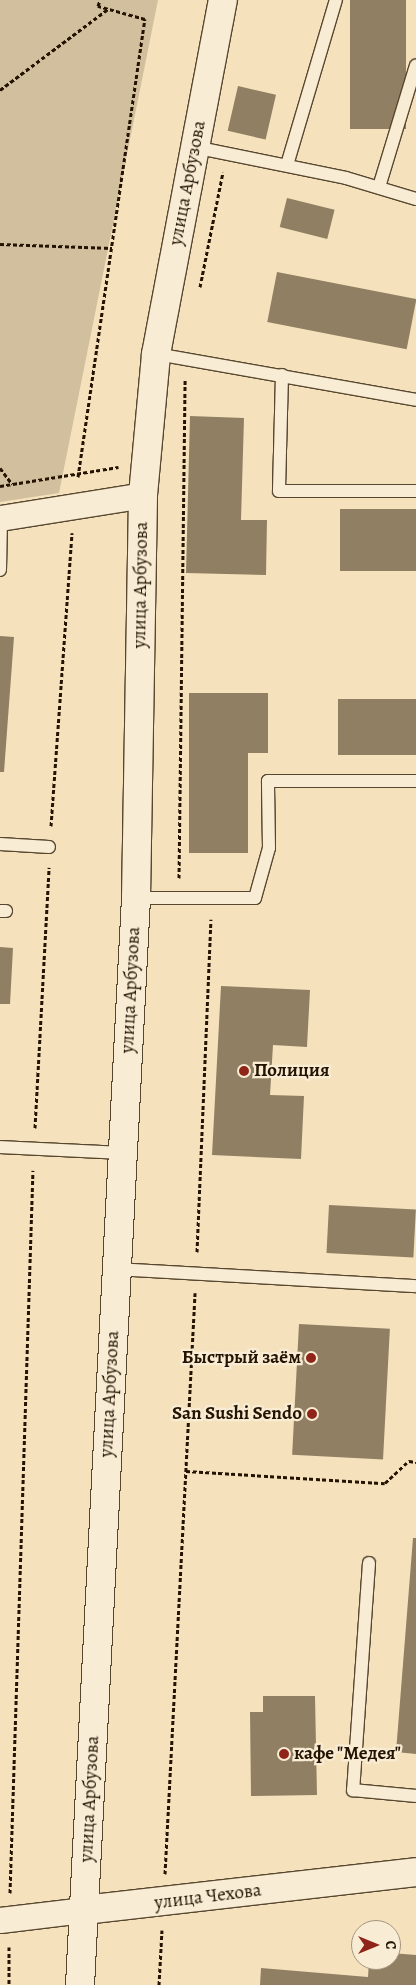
<!DOCTYPE html>
<meta charset="utf-8">
<style>
body{margin:0}
#map{position:relative;width:416px;height:1985px;overflow:hidden;background:#f5e2bd;font-family:Alegreya,serif}
div>[style]{position:absolute}
[style*='--x']{left:calc(var(--x)*1px);top:calc(var(--y)*1px);width:calc(var(--w)*1px);rotate:calc(var(--a)*1deg)}
.green>*{inset:0;background:#d1bf9d}
.building>*{inset:0;background:#907f62;transform-origin:0 0}
.path>*{height:3px;margin-top:-1.5px;transform-origin:0;background:repeating-linear-gradient(90deg,#231300 0 4px,transparent 0 6.5px)}
.roads{filter:drop-shadow(1px 0 #58472f) drop-shadow(-1px 0 #58472f) drop-shadow(0 1px #58472f) drop-shadow(0 -1px #58472f)}
.service>*{height:12px;margin:-6px;padding:0 6px;transform-origin:6px;border-radius:6px;background:#f8ecd4}
.minor>*{height:25px;margin:-12.5px;padding:0 12.5px;transform-origin:12.5px;border-radius:12.5px;background:#f8ecd4}
.tertiary>*{height:28px;margin:-14px;padding:0 14px;transform-origin:14px;border-radius:14px;background:#f8ecd4}
.dots>*{width:14px;height:14px;translate:-50% -50%;box-sizing:border-box;border:2px solid #f8ecd4;border-radius:50%}
span{translate:-50% -50%;white-space:nowrap;text-align:center;line-height:1.15;-webkit-text-stroke:4.5px #f8ecd4;paint-order:stroke}
.street-label{font-size:19px;color:#231300}
.poi-label{font-size:19px;color:#231300;font-weight:700}
.left{translate:0 -50%;text-align:left}
.right{translate:-100% -50%;text-align:right}
.north{position:absolute;left:351px;top:1920px;width:50px;height:50px;box-sizing:border-box;background:#f8ecd4;border:1px solid #a3957f;border-radius:50%;rotate:90deg;font-size:14px;font-weight:700;line-height:20px;text-align:center;color:#231300}
.north::after{content:'';display:block;margin:auto;width:18px;height:22px;background:#8f2418;clip-path:polygon(50% 0,100% 100%,50% 72%,0 100%)}
</style>
<div id="map">
<div class="green">
<i style="clip-path:polygon(0 0,158px 0,59px 493px,0 502px)"></i>
</div>
<div class="building">
<i style="left:350px;top:0;width:56px;height:129px"></i>
<i style="left:238px;top:86px;width:39px;height:46px;rotate:13deg"></i>
<i style="left:287px;top:198px;width:49px;height:30px;rotate:14deg"></i>
<i style="left:277px;top:272px;width:142px;height:51px;rotate:11deg"></i>
<i style="clip-path:polygon(190px 416px,244px 418px,241px 520px,267px 520px,266px 575px,186px 573px)"></i>
<i style="left:340px;top:509px;width:76px;height:62px"></i>
<i style="clip-path:polygon(0 636px,14px 637px,4px 772px,0 772px)"></i>
<i style="clip-path:polygon(189px 693px,268px 693px,268px 753px,248px 753px,248px 853px,189px 853px)"></i>
<i style="left:338px;top:699px;width:78px;height:56px"></i>
<i style="clip-path:polygon(0 947px,13px 948px,10px 1004px,0 1004px)"></i>
<i style="clip-path:polygon(221px 986px,310px 990px,307px 1047px,273px 1045px,270px 1095px,304px 1096px,301px 1159px,212px 1155px)"></i>
<i style="left:329px;top:1205px;width:87px;height:48px;rotate:3deg"></i>
<i style="left:299px;top:1324px;width:91px;height:131px;rotate:3deg"></i>
<i style="clip-path:polygon(413px 1538px,416px 1538px,416px 1754px,396px 1752px)"></i>
<i style="clip-path:polygon(263px 1696px,315px 1696px,317px 1795px,251px 1796px,250px 1712px,263px 1712px)"></i>
<i style="clip-path:polygon(391px 1953px,416px 1955px,416px 1985px,260px 1985px,261px 1968px,368px 1977px,369px 1960px,391px 1960px)"></i>
</div>
<div class="path">
<i style="--x:0;--y:90;--w:135;--a:-36.9"></i>
<i style="--x:0;--y:244;--w:112;--a:2"></i>
<i style="--x:200;--y:287;--w:117;--a:-78.7"></i>
<i style="--x:0;--y:468;--w:20;--a:53"></i>
<i style="--x:78;--y:477;--w:463;--a:-81.7"></i>
<i style="--x:145;--y:19;--w:49;--a:-164.5"></i>
<i style="--x:98;--y:6;--w:6;--a:-72"></i>
<i style="--x:0;--y:486;--w:120;--a:-9.1"></i>
<i style="--x:51;--y:826;--w:294;--a:-85.9"></i>
<i style="--x:179;--y:878;--w:499;--a:-89.3"></i>
<i style="--x:35;--y:1128;--w:261;--a:-86.9"></i>
<i style="--x:197;--y:1252;--w:333;--a:-87.6"></i>
<i style="--x:186;--y:1471;--w:199;--a:3.5"></i>
<i style="--x:385;--y:1483;--w:33;--a:-43"></i>
<i style="--x:409;--y:1461;--w:7;--a:8"></i>
<i style="--x:165;--y:1874;--w:582;--a:-87.04"></i>
<i style="--x:10;--y:1893;--w:723;--a:-88.18"></i>
<i style="--x:9;--y:1947;--w:38;--a:90"></i>
<i style="--x:159;--y:1985;--w:55;--a:-86.9"></i>
</div>
<div class="roads">
<div class="service">
<i style="--x:194;--y:147;--w:155;--a:11.5"></i>
<i style="--x:346;--y:178;--w:73;--a:16.7"></i>
<i style="--x:287;--y:165;--w:172;--a:-73.5"></i>
<i style="--x:379;--y:187;--w:127;--a:-73.1"></i>
<i style="--x:156;--y:354;--w:264;--a:10"></i>
<i style="--x:282;--y:375;--w:116;--a:91.5"></i>
<i style="--x:279;--y:491;--w:137;--a:0"></i>
<i style="--x:0;--y:570;--w:52;--a:-88.9"></i>
<i style="--x:0;--y:844;--w:49;--a:3.5"></i>
<i style="--x:136;--y:898;--w:119;--a:0"></i>
<i style="--x:255;--y:898;--w:52;--a:-74.4"></i>
<i style="--x:269;--y:848;--w:67;--a:-90.9"></i>
<i style="--x:268;--y:781;--w:148;--a:0"></i>
<i style="--x:0;--y:911;--w:6;--a:0"></i>
<i style="--x:0;--y:1147;--w:122;--a:2.8"></i>
<i style="--x:117;--y:1269;--w:299;--a:3.3"></i>
<i style="--x:369;--y:1563;--w:228;--a:94"></i>
<i style="--x:353;--y:1790;--w:63;--a:5.4"></i>
</div>
<div class="minor">
<i style="--x:0;--y:518;--w:145;--a:-9.1"></i>
<i style="--x:0;--y:1920;--w:85;--a:-6.8"></i>
</div>
<div class="tertiary">
<i style="--x:84;--y:1910;--w:334;--a:-6.5"></i>
<i style="--x:80;--y:1985;--w:1088;--a:-87.05"></i>
<i style="--x:136;--y:898;--w:403;--a:-89"></i>
<i style="--x:143;--y:495;--w:142;--a:-84.7"></i>
<i style="--x:156;--y:354;--w:360;--a:-79.3"></i>
</div>
</div>
<div class="dots">
<i style="left:244px;top:1071px;background:#8f2418"></i>
<i style="left:311px;top:1358px;background:#8f2418"></i>
<i style="left:312px;top:1414px;background:#8f2418"></i>
<i style="left:284px;top:1754px;background:#8f2418"></i>
</div>
<div class="street-label">
<span style="left:188px;top:183px;rotate:-79deg">улица Арбузова</span>
<span style="left:141px;top:585px;rotate:-89deg">улица Арбузова</span>
<span style="left:131px;top:990px;rotate:-87deg">улица Арбузова</span>
<span style="left:110px;top:1394px;rotate:-87deg">улица Арбузова</span>
<span style="left:90px;top:1799px;rotate:-87deg">улица Арбузова</span>
<span style="left:208px;top:1897px;rotate:-7deg">улица Чехова</span>
</div>
<div class="poi-label">
<span class="left" style="left:254px;top:1071px">Полиция</span>
<span class="right" style="left:301px;top:1358px">Быстрый заём</span>
<span class="right" style="left:302px;top:1414px">San Sushi Sendo</span>
<span class="left" style="left:294px;top:1754px">кафе "Медея"</span>
</div>
<div class="north">С</div>
</div>
